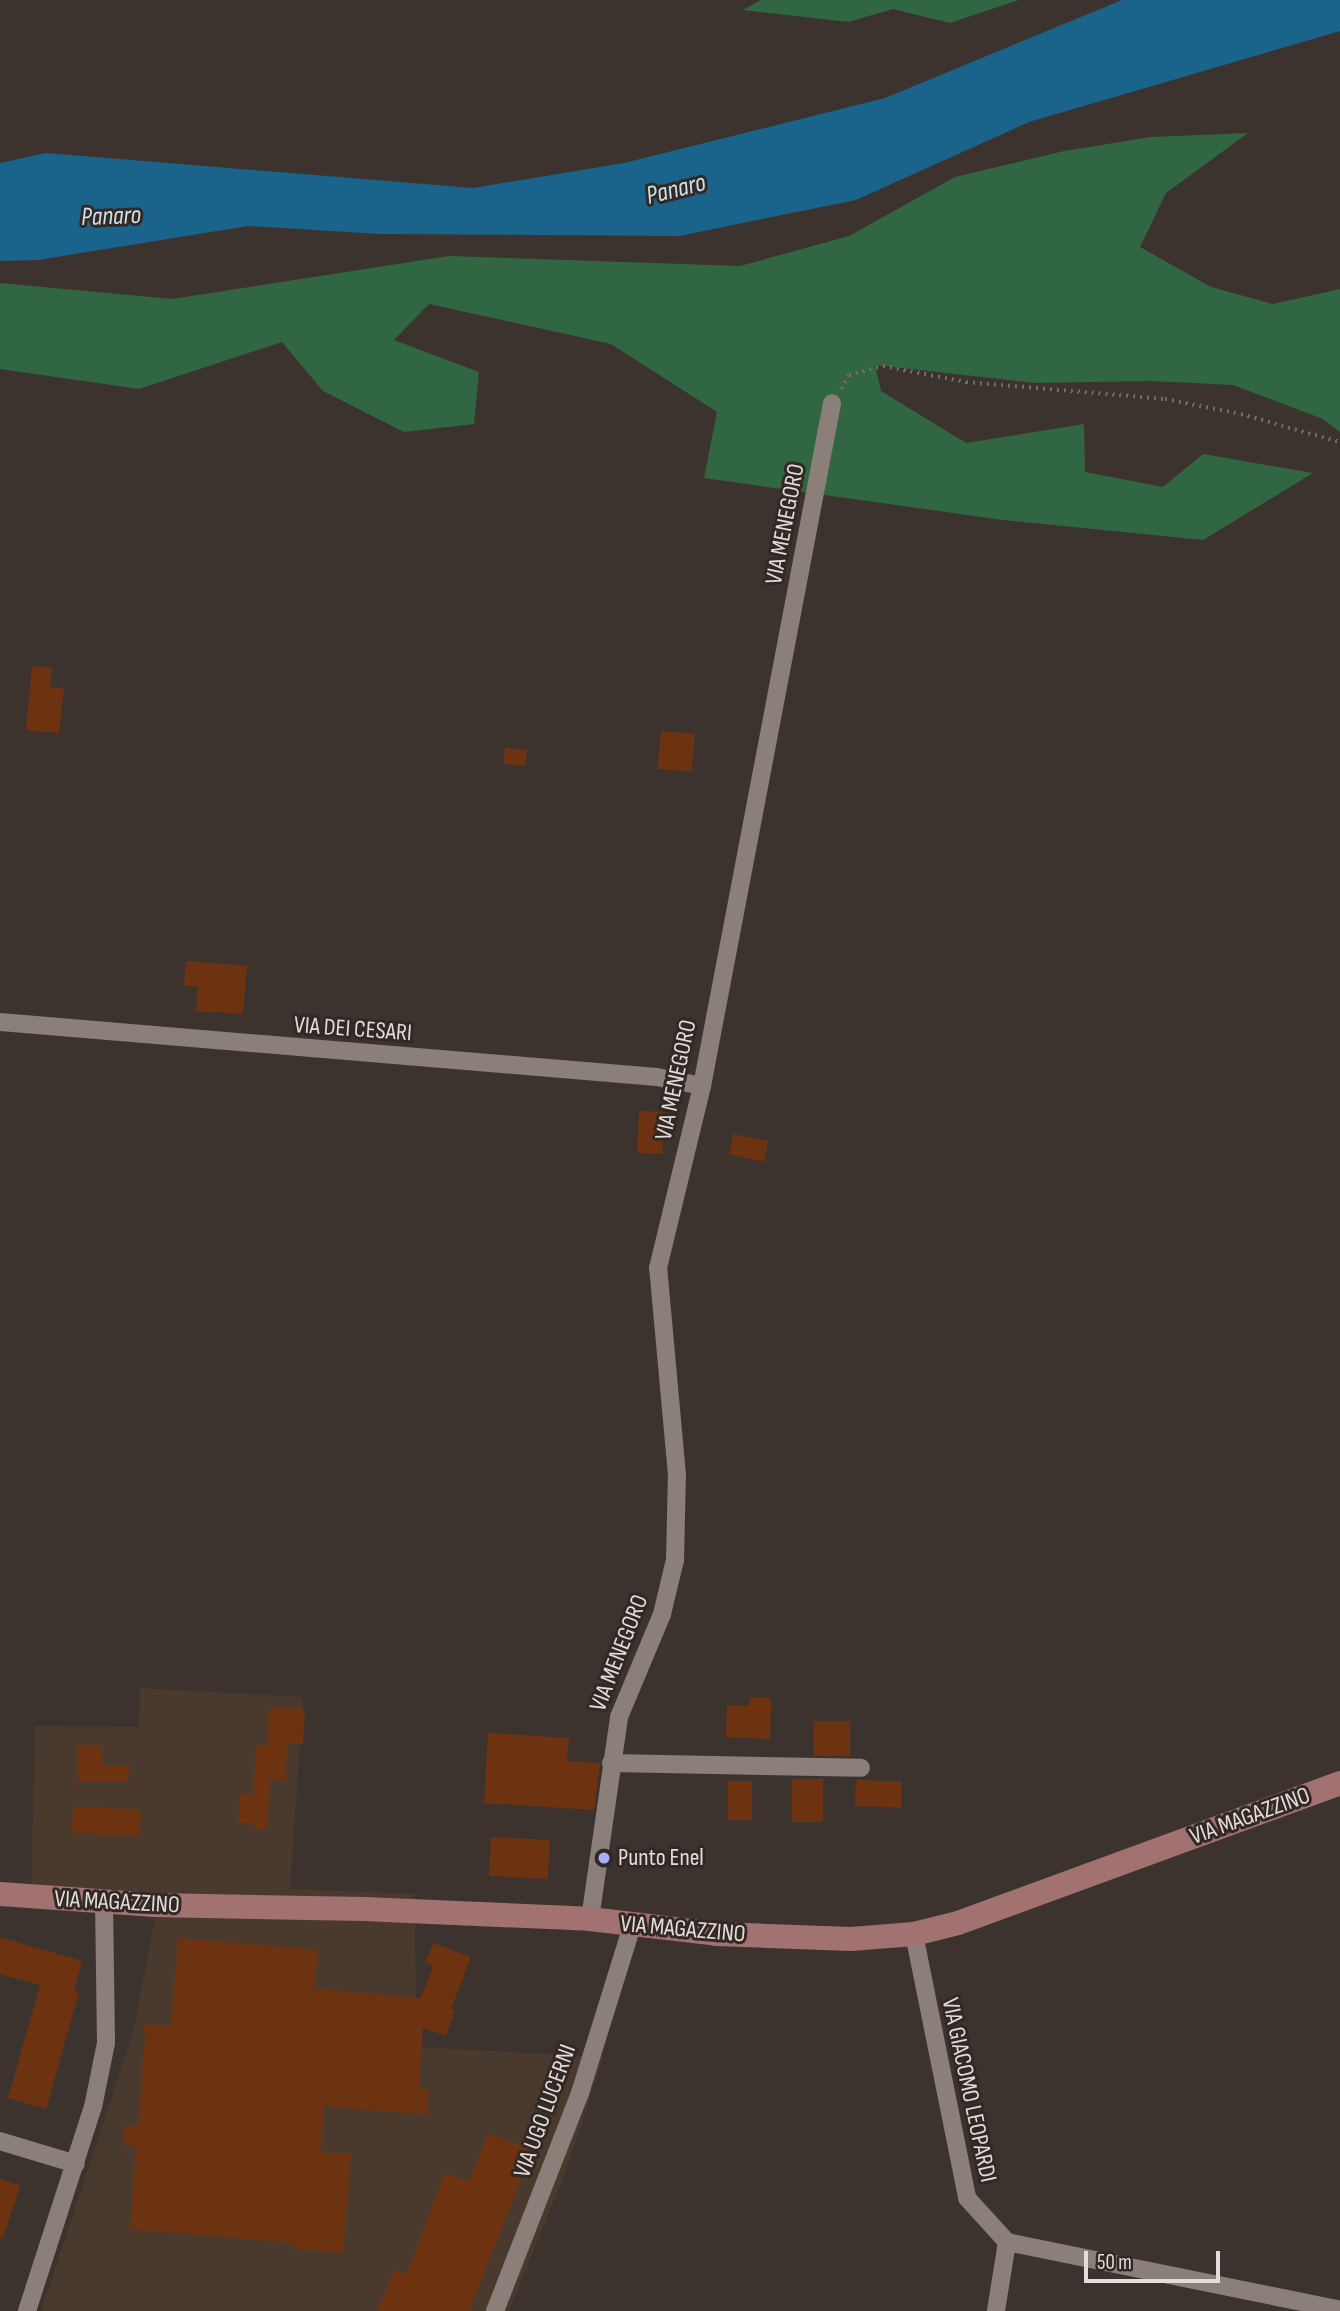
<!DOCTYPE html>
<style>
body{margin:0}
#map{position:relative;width:1340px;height:2311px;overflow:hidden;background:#3d332e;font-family:"Sofia Sans Condensed",sans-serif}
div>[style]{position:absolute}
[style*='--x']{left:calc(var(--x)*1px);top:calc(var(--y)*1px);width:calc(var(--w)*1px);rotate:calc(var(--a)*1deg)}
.industrial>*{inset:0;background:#493a2d}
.green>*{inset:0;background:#316642}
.water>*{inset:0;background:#1a638b}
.building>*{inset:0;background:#6d3311;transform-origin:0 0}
.path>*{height:3.5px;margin-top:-1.75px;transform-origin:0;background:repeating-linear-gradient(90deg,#736a66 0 2px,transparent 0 7px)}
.street>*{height:18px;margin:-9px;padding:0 9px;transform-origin:9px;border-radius:9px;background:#8b7f79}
.secondary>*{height:24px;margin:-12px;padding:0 12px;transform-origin:12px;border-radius:12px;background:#a27270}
.dots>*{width:19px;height:19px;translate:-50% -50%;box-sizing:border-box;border:4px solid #332924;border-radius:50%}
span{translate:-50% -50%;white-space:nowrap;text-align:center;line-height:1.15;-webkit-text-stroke:6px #332924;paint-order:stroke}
.street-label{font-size:24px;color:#e3dcd9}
.poi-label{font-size:24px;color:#e3dcd9}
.left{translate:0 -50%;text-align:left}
.water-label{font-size:26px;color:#cbe0ee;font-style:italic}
.scale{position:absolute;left:1084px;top:2251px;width:136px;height:32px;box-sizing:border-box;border:4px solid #e3dcd9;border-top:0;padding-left:9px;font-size:21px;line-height:24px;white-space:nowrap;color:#e3dcd9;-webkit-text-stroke:5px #332924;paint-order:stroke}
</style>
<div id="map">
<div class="industrial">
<i style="clip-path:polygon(140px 1688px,303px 1697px,290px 1889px,415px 1894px,416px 2047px,603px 2057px,566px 2171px,509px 2311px,41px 2311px,133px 2033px,158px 1903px,31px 1892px,35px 1726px,139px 1727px)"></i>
</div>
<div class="green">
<i style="clip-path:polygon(761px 0,1019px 0,950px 23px,893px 9px,848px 22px,743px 10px)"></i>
<i style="clip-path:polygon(1248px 133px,1166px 193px,1140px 247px,1211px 287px,1273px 304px,1340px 289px,1340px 432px,1323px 419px,1233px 385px,1151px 381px,1036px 383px,875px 365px,881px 391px,966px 443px,1084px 424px,1085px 472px,1163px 487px,1203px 454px,1313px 473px,1203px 540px,1003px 520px,704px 478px,717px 412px,611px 344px,429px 304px,394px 340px,479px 372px,474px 424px,404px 432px,323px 391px,282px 342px,139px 389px,0 369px,0 283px,172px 299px,449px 256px,740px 266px,849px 236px,955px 177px,1064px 151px,1151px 137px)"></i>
</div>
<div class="water">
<i style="clip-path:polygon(1122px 0,1340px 0,1340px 31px,1029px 122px,856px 200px,679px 236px,379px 234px,248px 226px,38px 260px,0 261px,0 163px,46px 153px,473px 188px,624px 163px,885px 98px)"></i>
</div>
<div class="building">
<i style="clip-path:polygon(32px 666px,52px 668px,50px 687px,64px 689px,59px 733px,26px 730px)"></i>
<i style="left:661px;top:731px;width:34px;height:38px;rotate:5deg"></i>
<i style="left:505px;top:748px;width:22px;height:16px;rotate:5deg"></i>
<i style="clip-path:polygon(186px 961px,247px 966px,243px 1014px,196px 1011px,198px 987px,184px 985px)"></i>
<i style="left:639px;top:1111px;width:25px;height:42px;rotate:2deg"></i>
<i style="left:733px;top:1134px;width:36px;height:21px;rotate:11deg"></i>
<i style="clip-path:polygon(750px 1697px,771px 1698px,770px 1739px,726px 1737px,727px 1705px,749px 1706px)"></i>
<i style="clip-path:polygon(269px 1707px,305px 1709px,303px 1744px,287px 1744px,285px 1781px,270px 1780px,267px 1830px,253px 1829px,254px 1824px,239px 1823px,240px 1794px,253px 1795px,256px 1745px,267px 1745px)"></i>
<i style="left:814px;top:1721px;width:36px;height:35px"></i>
<i style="clip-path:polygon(488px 1733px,569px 1738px,567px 1761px,600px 1763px,594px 1810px,484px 1803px)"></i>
<i style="clip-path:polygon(77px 1745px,102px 1745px,102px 1765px,129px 1765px,128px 1782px,77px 1781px)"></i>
<i style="left:792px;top:1779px;width:31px;height:43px"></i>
<i style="left:856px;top:1780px;width:46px;height:26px;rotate:2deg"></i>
<i style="left:728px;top:1781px;width:24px;height:39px"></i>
<i style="left:73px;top:1806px;width:68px;height:27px;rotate:3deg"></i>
<i style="left:491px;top:1837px;width:59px;height:39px;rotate:3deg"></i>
<i style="clip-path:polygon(0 1937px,82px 1961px,74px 1990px,79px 1992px,46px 2109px,8px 2098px,40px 1985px,0 1974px)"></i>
<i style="clip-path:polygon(178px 1938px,318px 1950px,315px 1989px,421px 1998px,433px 1966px,425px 1962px,433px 1943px,471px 1957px,451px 2009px,455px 2011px,446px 2036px,423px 2028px,419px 2089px,429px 2090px,427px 2115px,324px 2106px,320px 2152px,351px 2154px,343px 2253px,293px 2249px,293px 2243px,130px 2229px,136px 2146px,123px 2145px,124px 2125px,138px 2126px,146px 2024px,171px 2026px)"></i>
<i style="clip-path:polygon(488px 2133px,532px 2150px,469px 2311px,377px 2311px,394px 2270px,406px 2275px,445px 2173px,469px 2182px)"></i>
<i style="clip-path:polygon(0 2179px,20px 2185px,3px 2239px,0 2238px)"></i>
</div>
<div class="path">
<i style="--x:841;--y:389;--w:16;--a:-60"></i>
<i style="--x:849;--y:375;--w:35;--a:-15"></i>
<i style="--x:883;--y:366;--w:85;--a:10.9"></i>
<i style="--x:966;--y:382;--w:200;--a:4.9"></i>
<i style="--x:1165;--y:399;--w:77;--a:11.2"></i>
<i style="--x:1241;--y:414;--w:103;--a:15.8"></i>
</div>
<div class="street">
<i style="--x:0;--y:1022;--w:659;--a:4.79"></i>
<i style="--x:657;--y:1077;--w:46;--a:11.3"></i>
<i style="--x:611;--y:1763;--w:250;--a:1.1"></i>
<i style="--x:590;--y:1919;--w:204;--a:-81.8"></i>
<i style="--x:619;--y:1717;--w:112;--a:-67.3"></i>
<i style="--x:662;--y:1614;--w:56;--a:-76.5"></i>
<i style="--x:675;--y:1560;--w:85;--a:-88.7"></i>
<i style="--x:677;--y:1475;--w:208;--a:-95.2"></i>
<i style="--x:658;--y:1268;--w:187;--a:-76.4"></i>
<i style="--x:702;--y:1086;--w:695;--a:-79.22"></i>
<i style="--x:914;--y:1934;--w:269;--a:78.6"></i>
<i style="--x:967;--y:2198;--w:59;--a:47.7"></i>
<i style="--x:1007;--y:2242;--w:70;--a:99.1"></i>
<i style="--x:0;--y:2141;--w:79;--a:16.8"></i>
<i style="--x:1007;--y:2242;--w:340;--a:11.5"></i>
<i style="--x:27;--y:2311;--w:214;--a:-72.1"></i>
<i style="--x:93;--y:2107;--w:65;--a:-78.5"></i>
<i style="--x:106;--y:2043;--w:141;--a:-90.8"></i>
<i style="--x:495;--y:2311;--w:234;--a:-68.7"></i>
<i style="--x:580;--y:2093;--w:175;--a:-72.7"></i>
</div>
<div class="secondary">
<i style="--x:0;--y:1894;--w:155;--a:4.1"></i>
<i style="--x:155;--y:1905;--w:209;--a:1.1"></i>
<i style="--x:364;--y:1909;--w:226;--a:2.5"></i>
<i style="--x:590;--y:1919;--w:128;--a:6.7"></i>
<i style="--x:717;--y:1934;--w:134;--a:2.1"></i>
<i style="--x:851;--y:1939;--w:63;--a:-4.5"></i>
<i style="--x:914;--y:1934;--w:45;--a:-14"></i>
<i style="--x:958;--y:1923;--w:407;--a:-20.1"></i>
</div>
<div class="dots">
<i style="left:604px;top:1858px;background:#a6b1fc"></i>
</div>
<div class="street-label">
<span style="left:785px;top:524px;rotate:-79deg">VIA MENEGORO</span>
<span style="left:353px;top:1029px;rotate:4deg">VIA DEI CESARI</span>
<span style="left:676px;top:1080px;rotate:-78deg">VIA MENEGORO</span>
<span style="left:619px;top:1653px;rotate:-69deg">VIA MENEGORO</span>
<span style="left:1250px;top:1816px;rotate:-20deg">VIA MAGAZZINO</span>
<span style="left:117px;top:1902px;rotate:3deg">VIA MAGAZZINO</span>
<span style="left:683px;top:1929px;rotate:5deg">VIA MAGAZZINO</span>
<span style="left:969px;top:2090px;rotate:78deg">VIA GIACOMO LEOPARDI</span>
<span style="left:545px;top:2111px;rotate:-70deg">VIA UGO LUCERNI</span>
</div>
<div class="poi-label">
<span class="left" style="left:618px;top:1858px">Punto Enel</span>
</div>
<div class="water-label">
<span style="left:676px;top:190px;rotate:-14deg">Panaro</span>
<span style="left:111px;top:217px;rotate:-2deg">Panaro</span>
</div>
<div class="scale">50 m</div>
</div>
